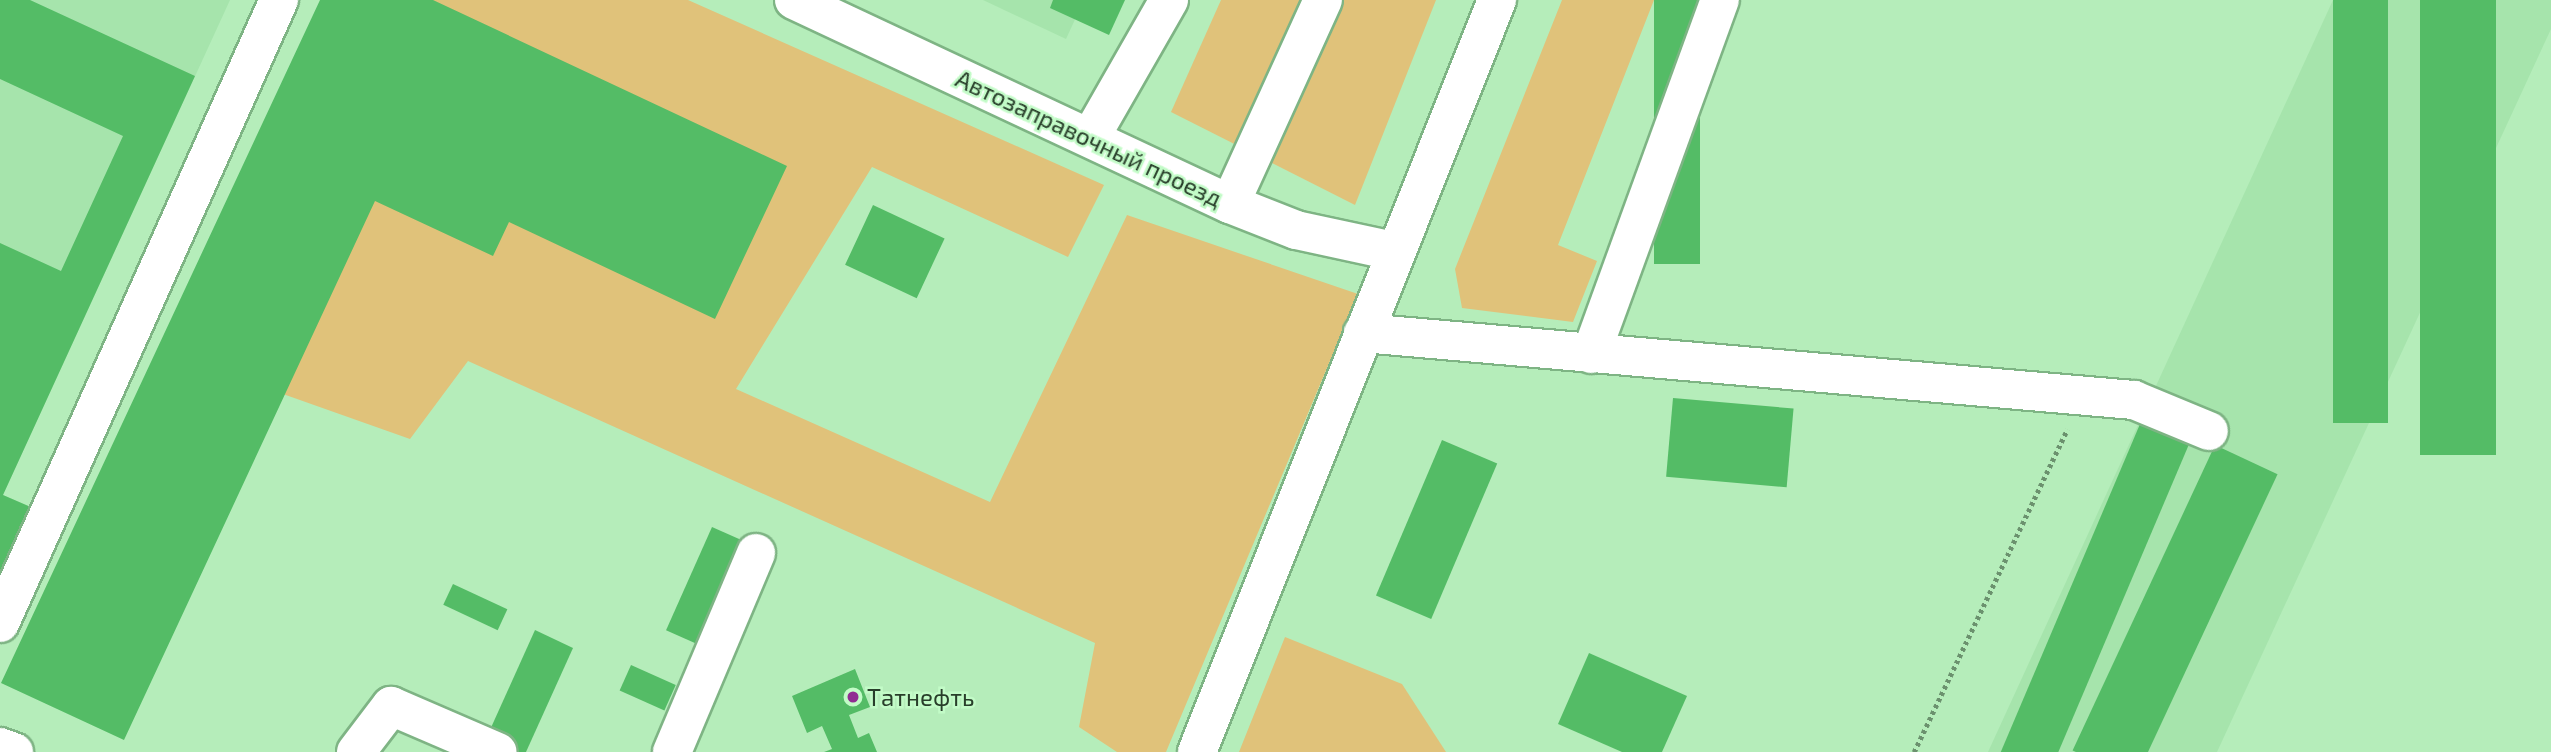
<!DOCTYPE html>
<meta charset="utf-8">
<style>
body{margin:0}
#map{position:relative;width:2551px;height:752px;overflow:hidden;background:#b5edba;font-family:"Exo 2",sans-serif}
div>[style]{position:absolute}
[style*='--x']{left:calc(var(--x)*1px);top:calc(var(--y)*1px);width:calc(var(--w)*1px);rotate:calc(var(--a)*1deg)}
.built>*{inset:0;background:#a6e4ac}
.green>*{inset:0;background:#e0c27a}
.building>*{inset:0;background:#54bc66;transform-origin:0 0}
.path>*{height:4.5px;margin-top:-2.25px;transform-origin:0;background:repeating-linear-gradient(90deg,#6b916e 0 3.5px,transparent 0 7px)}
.roads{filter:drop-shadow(2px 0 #7eb484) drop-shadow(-2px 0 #7eb484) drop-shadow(0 2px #7eb484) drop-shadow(0 -2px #7eb484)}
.minor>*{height:38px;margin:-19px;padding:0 19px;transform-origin:19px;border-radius:19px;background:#fff}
.dots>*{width:19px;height:19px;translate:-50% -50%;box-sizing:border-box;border:4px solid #c2fbc7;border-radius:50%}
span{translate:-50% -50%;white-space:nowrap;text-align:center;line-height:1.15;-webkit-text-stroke:5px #c2fbc7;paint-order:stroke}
.street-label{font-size:24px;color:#283e2a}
.poi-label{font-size:24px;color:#283e2a}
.left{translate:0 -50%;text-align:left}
</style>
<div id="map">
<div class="built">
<i style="clip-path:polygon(0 0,230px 0,3px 495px,33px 508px,0 580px)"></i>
<i style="clip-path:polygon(983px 0,1084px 0,1066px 39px)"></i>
<i style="clip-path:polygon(2333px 0,2551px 0,2551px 29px,2217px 752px,1988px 752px)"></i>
</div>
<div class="green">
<i style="clip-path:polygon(340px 0,688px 0,1104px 185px,1068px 257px,872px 167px,736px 389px,990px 502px,1127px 215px,1358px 294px,1166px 752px,1117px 752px,1079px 727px,1095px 643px,468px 361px,410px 439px,215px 370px)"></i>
<i style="clip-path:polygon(1221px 0,1436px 0,1355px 205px,1171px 112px)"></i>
<i style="clip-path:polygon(1562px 0,1654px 0,1558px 245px,1597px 261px,1573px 322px,1462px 308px,1455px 269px)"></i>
<i style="clip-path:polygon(1285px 637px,1402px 684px,1446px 752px,1239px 752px)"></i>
</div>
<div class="building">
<i style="clip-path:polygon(0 0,30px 0,195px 76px,3px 495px,33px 508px,0 580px,0 243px,61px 271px,123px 136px,0 79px)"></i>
<i style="clip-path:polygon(320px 0,433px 0,787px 166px,715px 319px,509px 222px,493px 256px,375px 201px,124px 740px,1px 683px)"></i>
<i style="clip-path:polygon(1053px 0,1125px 0,1109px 35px,1050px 8px)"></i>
<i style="left:1654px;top:0;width:46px;height:264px"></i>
<i style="left:2333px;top:0;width:55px;height:423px"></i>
<i style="left:2420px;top:0;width:76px;height:455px"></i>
<i style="left:873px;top:205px;width:79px;height:66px;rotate:25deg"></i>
<i style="left:1673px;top:398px;width:121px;height:79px;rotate:5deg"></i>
<i style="left:2140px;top:424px;width:53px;height:362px;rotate:23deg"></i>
<i style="left:1442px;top:440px;width:60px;height:169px;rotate:23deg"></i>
<i style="left:2215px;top:445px;width:69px;height:337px;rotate:25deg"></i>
<i style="left:712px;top:527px;width:42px;height:113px;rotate:24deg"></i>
<i style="left:453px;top:584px;width:60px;height:23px;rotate:25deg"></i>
<i style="clip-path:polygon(535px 630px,573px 648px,526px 752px,480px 752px)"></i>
<i style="clip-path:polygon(1589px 653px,1687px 696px,1662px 752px,1622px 752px,1558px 724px)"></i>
<i style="left:631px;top:665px;width:49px;height:28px;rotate:24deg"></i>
<i style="clip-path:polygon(855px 669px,870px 707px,849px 715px,858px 738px,869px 733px,877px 752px,824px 752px,832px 749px,822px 726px,807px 733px,792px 696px)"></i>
</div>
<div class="path">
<i style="--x:1914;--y:752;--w:357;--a:-64.6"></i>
</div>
<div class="roads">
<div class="minor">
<i style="--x:794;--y:0;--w:481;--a:25.1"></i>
<i style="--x:1230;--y:204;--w:71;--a:21.5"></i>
<i style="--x:1296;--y:230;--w:99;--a:12.2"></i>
<i style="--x:1090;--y:138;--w:159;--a:-60.2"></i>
<i style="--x:1230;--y:204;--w:224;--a:-65.5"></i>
<i style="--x:1363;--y:333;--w:774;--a:4.97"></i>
<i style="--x:2134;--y:400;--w:81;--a:22.5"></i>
<i style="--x:1591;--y:354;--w:377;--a:-70"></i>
<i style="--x:0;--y:623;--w:683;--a:-65.88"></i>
<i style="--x:0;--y:747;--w:15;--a:20"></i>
<i style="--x:356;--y:752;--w:58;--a:-52.7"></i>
<i style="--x:391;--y:706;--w:116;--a:23.3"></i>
<i style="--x:672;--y:752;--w:216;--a:-67.1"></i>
<i style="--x:1197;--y:752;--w:810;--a:-68.25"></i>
</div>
</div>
<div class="dots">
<i style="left:853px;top:697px;background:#902c92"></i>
</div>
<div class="street-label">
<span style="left:1089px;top:138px;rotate:25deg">Автозаправочный проезд</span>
</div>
<div class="poi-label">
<span class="left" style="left:867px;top:697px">Татнефть</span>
</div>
</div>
